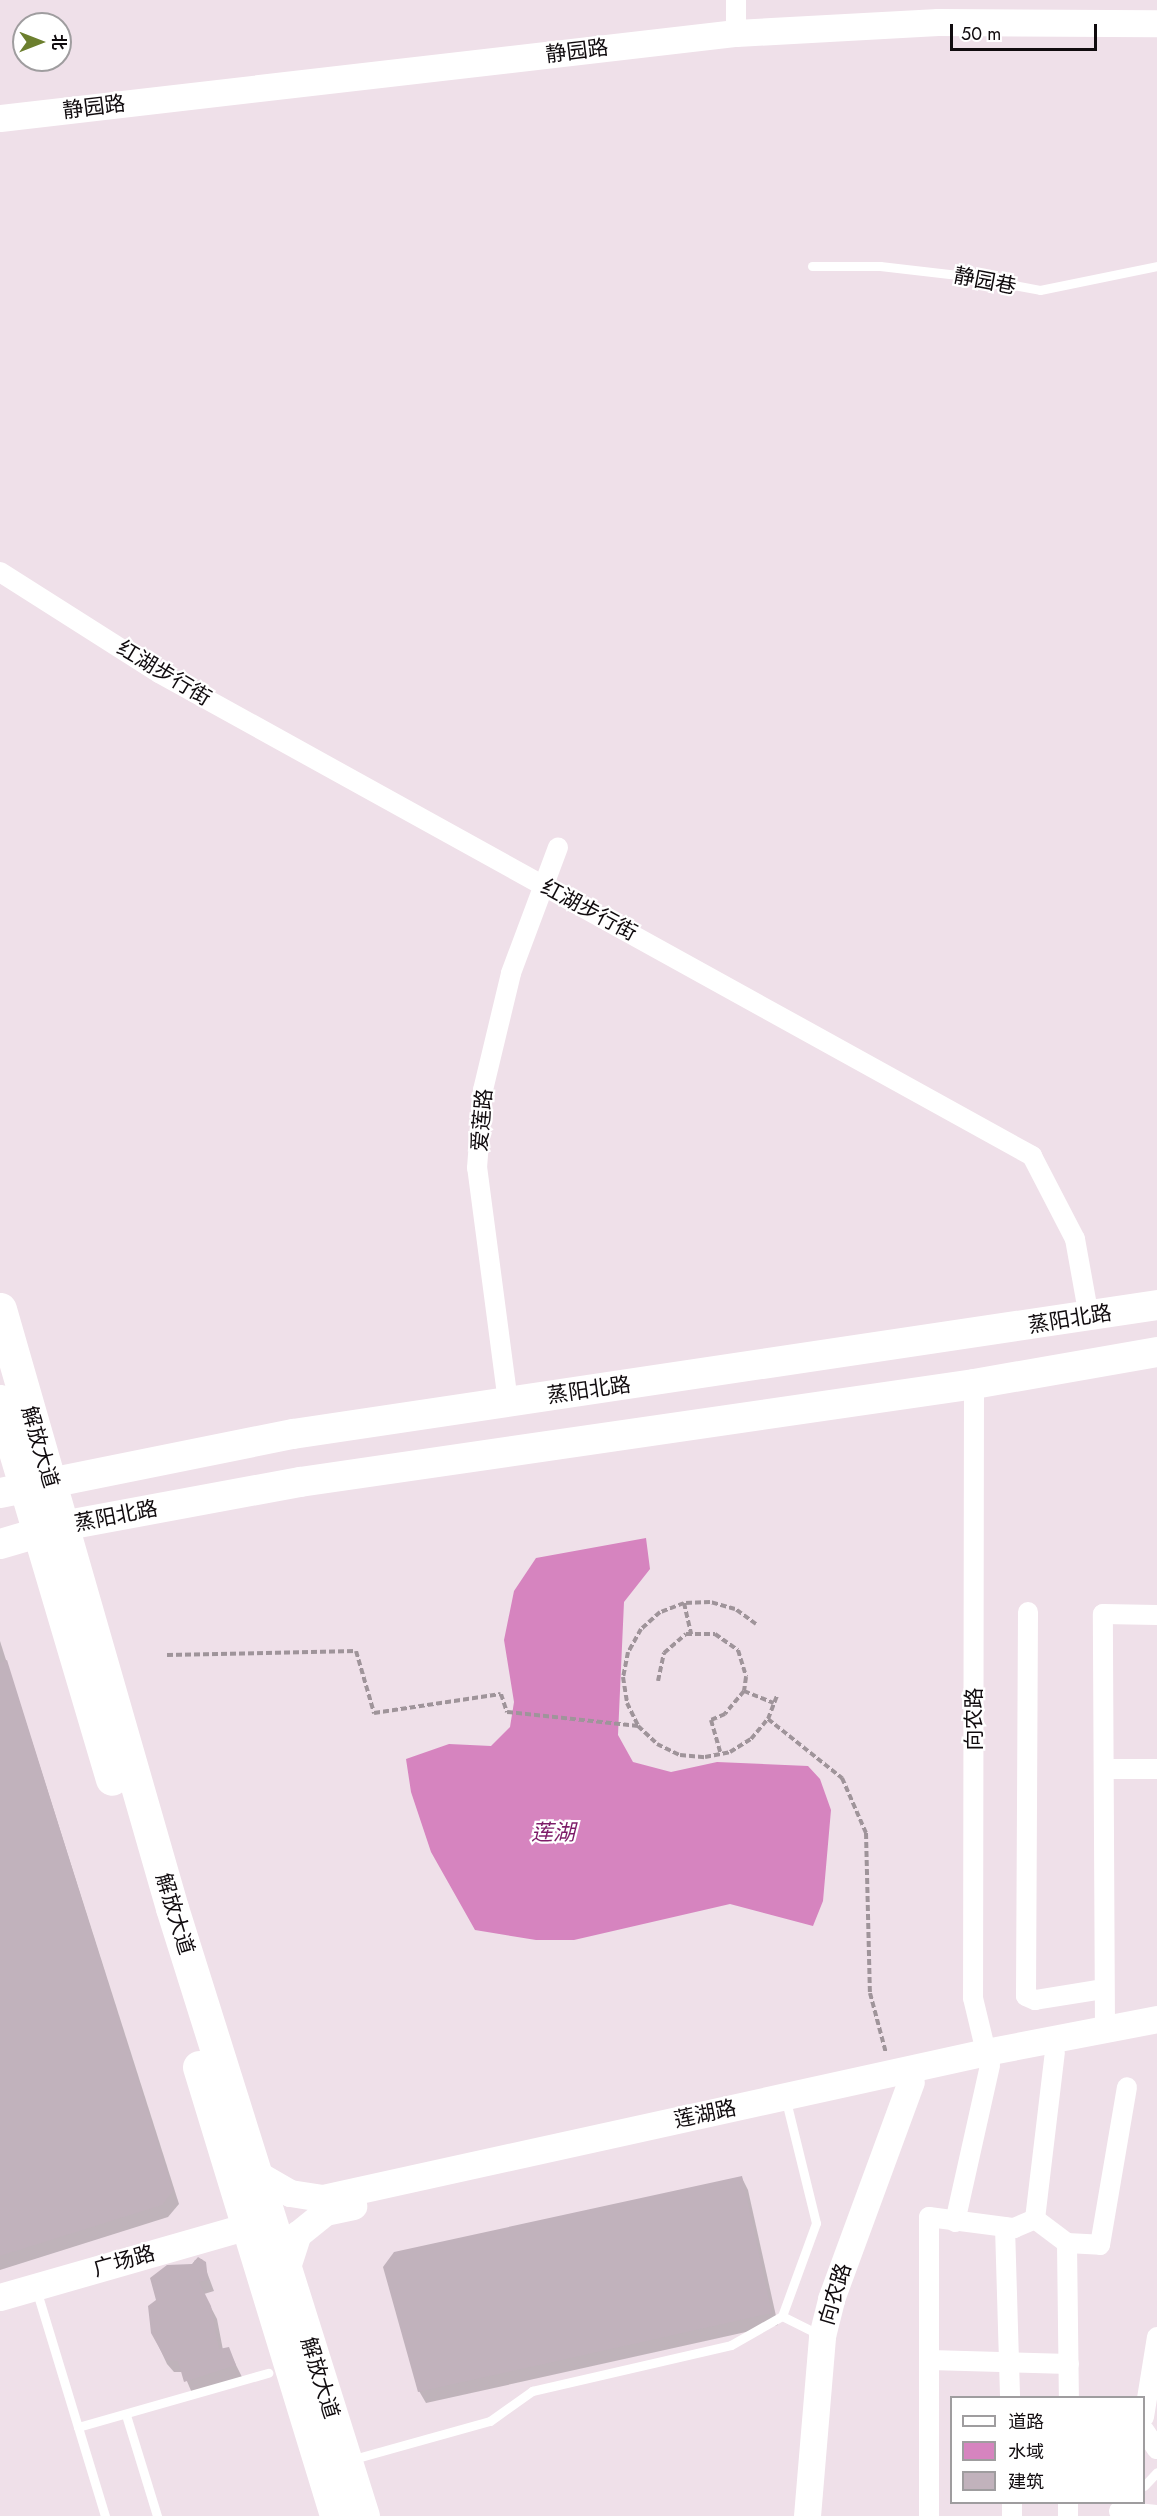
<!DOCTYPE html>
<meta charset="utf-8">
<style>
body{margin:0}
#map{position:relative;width:1157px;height:2516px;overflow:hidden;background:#efe0e9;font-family:Jost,"Noto Sans SC",sans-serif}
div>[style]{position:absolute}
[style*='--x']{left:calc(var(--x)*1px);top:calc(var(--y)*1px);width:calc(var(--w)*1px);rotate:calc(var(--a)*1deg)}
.water>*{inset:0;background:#d684bf}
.shadow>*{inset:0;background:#0003}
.building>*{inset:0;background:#c1b2bc}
.path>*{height:4px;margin-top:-2px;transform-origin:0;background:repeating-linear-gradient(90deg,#9f949a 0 6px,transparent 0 9px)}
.lane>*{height:9px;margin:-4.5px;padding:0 4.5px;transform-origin:4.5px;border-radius:4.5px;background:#fff}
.street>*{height:20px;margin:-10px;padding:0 10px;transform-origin:10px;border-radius:10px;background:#fff}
.secondary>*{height:27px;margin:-13.5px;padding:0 13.5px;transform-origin:13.5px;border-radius:13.5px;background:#fff}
.primary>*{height:30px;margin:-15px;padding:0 15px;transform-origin:15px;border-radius:15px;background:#fff}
.highway>*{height:33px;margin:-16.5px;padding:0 16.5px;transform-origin:16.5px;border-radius:16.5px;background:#fff}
span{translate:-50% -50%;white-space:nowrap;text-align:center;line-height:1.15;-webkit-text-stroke:4.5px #fff;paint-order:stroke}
.street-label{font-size:21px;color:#100b0e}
.water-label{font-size:22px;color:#7d1c68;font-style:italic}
.legend{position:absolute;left:950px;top:2396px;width:195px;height:108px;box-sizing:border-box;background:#fff;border:2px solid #9f9d9f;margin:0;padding:8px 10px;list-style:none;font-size:18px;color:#100b0e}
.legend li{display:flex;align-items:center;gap:12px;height:30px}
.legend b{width:30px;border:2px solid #9f9d9f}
.north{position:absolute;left:12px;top:12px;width:60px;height:60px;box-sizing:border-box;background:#fff;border:2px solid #9f9d9f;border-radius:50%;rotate:90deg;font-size:16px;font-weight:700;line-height:24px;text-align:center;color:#100b0e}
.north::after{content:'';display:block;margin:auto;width:21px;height:27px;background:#6c7f2e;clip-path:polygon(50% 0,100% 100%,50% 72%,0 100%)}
.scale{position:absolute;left:950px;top:24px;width:147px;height:27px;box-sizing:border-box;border:3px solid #100b0e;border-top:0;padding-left:8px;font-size:18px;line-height:21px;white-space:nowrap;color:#100b0e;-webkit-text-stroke:4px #fff;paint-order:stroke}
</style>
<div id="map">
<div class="water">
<i style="clip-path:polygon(646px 1538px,650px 1569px,624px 1602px,618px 1735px,633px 1762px,671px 1772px,717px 1762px,808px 1766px,820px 1779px,831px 1810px,823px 1901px,813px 1926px,730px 1904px,574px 1940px,536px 1940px,475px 1930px,431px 1852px,411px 1792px,406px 1759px,449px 1744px,491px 1746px,510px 1727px,514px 1702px,504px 1640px,514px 1591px,536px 1558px)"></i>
</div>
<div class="shadow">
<i style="clip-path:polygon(0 1641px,179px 2204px,168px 2217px,0 2270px)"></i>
<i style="clip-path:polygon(742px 2178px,748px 2190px,778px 2325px,426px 2403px,419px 2391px)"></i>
<i style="clip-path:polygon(202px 2259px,214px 2291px,204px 2294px,217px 2319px,223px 2350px,228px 2349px,242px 2377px,192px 2393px,183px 2372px,174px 2372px,167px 2364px,152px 2332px,195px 2260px)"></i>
</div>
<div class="building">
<i style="clip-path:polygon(7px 1660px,173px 2191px,162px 2205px,0 2256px,0 1663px)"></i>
<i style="clip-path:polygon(742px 2176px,772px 2313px,418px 2392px,383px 2267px,394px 2252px)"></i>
<i style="clip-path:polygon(198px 2257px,206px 2262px,208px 2280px,199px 2282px,211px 2306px,219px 2349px,229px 2347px,236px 2365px,184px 2382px,178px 2361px,166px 2360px,151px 2333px,148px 2306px,156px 2300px,150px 2278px,167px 2265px,192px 2264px)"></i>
</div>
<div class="path">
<i style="--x:684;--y:1603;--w:32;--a:77"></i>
<i style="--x:756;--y:1624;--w:26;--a:-144"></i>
<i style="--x:735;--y:1609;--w:26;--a:-164"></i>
<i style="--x:710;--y:1602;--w:26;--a:178"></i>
<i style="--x:684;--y:1603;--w:26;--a:159"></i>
<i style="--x:660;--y:1612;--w:25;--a:138"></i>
<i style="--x:641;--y:1629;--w:26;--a:119"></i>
<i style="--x:628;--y:1652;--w:25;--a:101"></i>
<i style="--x:623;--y:1677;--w:26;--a:81"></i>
<i style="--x:627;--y:1703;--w:25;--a:64"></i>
<i style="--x:638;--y:1726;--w:26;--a:43"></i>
<i style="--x:657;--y:1744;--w:25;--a:26"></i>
<i style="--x:680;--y:1755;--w:25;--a:5"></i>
<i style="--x:705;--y:1757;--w:25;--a:-11"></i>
<i style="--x:730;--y:1752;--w:25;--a:-32"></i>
<i style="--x:751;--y:1739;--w:26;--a:-50"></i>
<i style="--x:768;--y:1719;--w:26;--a:-69"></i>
<i style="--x:167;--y:1655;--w:189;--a:-1.2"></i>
<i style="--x:356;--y:1651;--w:65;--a:73.8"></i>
<i style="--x:374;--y:1713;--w:128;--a:-8.5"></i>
<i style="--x:501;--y:1694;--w:19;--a:72"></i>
<i style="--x:507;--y:1712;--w:132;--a:6.1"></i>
<i style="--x:658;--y:1681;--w:29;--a:-78"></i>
<i style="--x:664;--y:1653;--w:29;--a:-41"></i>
<i style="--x:686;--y:1634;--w:29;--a:0"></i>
<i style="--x:715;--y:1634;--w:28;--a:35"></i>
<i style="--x:738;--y:1650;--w:28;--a:73"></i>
<i style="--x:746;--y:1677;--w:14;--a:98"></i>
<i style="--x:744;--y:1691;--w:30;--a:130"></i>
<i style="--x:725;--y:1714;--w:15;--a:157"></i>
<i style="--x:711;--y:1720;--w:35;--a:74"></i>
<i style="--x:744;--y:1691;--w:32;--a:22"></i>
<i style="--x:768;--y:1719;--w:95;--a:38.6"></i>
<i style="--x:842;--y:1778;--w:60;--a:66.4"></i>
<i style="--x:866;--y:1833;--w:160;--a:88.6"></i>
<i style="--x:870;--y:1993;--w:62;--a:75.1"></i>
</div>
<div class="lane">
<i style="--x:812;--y:266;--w:68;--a:0"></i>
<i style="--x:880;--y:266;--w:87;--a:6.6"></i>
<i style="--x:966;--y:276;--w:75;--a:10.7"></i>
<i style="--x:1040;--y:290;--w:119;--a:-11.6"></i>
<i style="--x:36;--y:2289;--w:144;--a:73.1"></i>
<i style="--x:782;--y:2316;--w:42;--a:26.6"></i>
<i style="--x:126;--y:2415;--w:106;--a:72.9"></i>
<i style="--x:350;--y:2460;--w:145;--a:-15.6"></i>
<i style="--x:490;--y:2421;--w:52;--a:-35.5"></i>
<i style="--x:532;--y:2391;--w:204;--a:-13"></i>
<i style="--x:731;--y:2345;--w:59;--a:-29.6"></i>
<i style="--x:782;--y:2316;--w:99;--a:-69.9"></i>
<i style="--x:816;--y:2223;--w:117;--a:-103.8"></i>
<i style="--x:1144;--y:2486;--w:19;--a:-47"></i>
<i style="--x:105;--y:2516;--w:93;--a:-106.9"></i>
<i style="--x:78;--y:2427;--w:198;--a:-15.9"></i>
</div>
<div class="street">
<i style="--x:736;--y:33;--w:33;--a:-90"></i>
<i style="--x:0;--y:572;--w:188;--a:32.4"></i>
<i style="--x:159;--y:673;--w:998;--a:28.95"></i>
<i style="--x:1032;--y:1156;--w:93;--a:62.6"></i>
<i style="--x:1075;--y:1239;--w:79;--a:79.8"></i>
<i style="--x:974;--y:1384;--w:614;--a:90.09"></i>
<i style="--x:973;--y:1998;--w:56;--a:76.5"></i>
<i style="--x:508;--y:1402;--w:236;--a:-97.5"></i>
<i style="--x:477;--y:1168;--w:78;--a:-85.6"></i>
<i style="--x:483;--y:1090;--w:120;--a:-76.5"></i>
<i style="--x:511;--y:973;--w:134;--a:-69.5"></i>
<i style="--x:1028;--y:1612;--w:384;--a:90.3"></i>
<i style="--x:1026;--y:1996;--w:10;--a:24"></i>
<i style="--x:1035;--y:2000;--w:70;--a:-9.1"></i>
<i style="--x:1104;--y:1769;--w:53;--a:0"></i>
<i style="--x:1105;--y:2029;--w:415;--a:-90.3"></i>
<i style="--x:1103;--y:1614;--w:54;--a:1.1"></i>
<i style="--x:1035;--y:2219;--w:168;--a:-83.2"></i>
<i style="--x:955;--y:2222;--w:161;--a:-77.4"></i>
<i style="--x:1005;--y:2227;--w:171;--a:88.3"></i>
<i style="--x:1067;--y:2243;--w:155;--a:89.3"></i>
<i style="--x:930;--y:2360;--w:139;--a:1.6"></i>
<i style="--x:1144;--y:2417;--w:81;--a:-80.8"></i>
<i style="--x:1144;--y:2430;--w:23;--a:56"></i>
<i style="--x:1012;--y:2502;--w:14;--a:90"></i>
<i style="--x:1119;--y:2511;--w:38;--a:6"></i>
<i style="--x:929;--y:2516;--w:299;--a:-90"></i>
<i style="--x:929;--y:2217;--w:86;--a:7.4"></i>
<i style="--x:1014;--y:2228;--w:23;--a:-23"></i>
<i style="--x:1035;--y:2219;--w:40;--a:37"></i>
<i style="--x:1067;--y:2243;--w:33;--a:3"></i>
<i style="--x:1100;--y:2245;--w:160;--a:-80.3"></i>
<i style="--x:1068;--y:2516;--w:14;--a:-90"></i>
</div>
<div class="secondary">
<i style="--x:0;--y:118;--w:741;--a:-6.59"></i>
<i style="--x:736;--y:33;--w:202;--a:-3.1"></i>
<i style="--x:938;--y:22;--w:219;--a:0.3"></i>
<i style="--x:257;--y:2174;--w:38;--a:30"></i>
<i style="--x:290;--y:2193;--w:33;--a:9"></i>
<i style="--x:323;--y:2198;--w:679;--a:-12.42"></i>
<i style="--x:986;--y:2052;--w:174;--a:-10.9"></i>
<i style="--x:286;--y:2270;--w:38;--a:-72"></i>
<i style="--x:298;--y:2234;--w:35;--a:-39"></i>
<i style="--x:325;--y:2212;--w:29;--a:-12"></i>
<i style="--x:0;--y:2297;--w:257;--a:-16"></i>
<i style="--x:807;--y:2516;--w:181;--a:-85.2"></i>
<i style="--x:822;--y:2336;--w:38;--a:-76"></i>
<i style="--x:831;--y:2299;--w:231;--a:-69.8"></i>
</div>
<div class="primary">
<i style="--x:0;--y:1493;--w:299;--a:-11.4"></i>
<i style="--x:293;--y:1434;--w:874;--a:-8.49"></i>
<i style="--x:0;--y:1544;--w:65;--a:-16.2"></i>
<i style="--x:62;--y:1526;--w:242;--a:-10.5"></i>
<i style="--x:300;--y:1482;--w:681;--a:-8.27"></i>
<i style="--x:974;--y:1384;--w:186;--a:-9.9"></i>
</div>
<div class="highway">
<i style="--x:0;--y:1309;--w:623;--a:73.98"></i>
<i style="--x:172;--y:1908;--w:637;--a:72.56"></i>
<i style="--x:0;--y:1401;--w:394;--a:73.5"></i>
<i style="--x:199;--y:2067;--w:469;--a:73"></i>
</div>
<div class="street-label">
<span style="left:577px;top:51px;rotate:-7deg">静园路</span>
<span style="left:94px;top:107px;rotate:-7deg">静园路</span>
<span style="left:985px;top:281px;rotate:11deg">静园巷</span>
<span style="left:164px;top:673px;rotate:31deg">红湖步行街</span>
<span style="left:589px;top:910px;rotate:28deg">红湖步行街</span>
<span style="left:482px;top:1120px;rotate:-85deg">爱莲路</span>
<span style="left:1070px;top:1319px;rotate:-9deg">蒸阳北路</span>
<span style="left:589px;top:1390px;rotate:-8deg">蒸阳北路</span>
<span style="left:40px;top:1447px;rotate:74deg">解放大道</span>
<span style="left:116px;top:1516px;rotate:-11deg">蒸阳北路</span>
<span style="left:974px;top:1719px;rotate:-90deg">向农路</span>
<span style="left:175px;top:1914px;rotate:73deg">解放大道</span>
<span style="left:705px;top:2114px;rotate:-12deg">莲湖路</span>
<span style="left:124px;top:2261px;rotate:-16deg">广场路</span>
<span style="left:835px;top:2294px;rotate:-73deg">向农路</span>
<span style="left:320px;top:2378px;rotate:73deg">解放大道</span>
</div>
<div class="water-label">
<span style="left:553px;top:1833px">莲湖</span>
</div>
<ul class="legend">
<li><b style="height:8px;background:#fff"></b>道路</li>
<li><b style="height:16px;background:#d684bf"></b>水域</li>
<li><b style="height:16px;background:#c1b2bc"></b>建筑</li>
</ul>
<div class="north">北</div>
<div class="scale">50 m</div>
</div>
